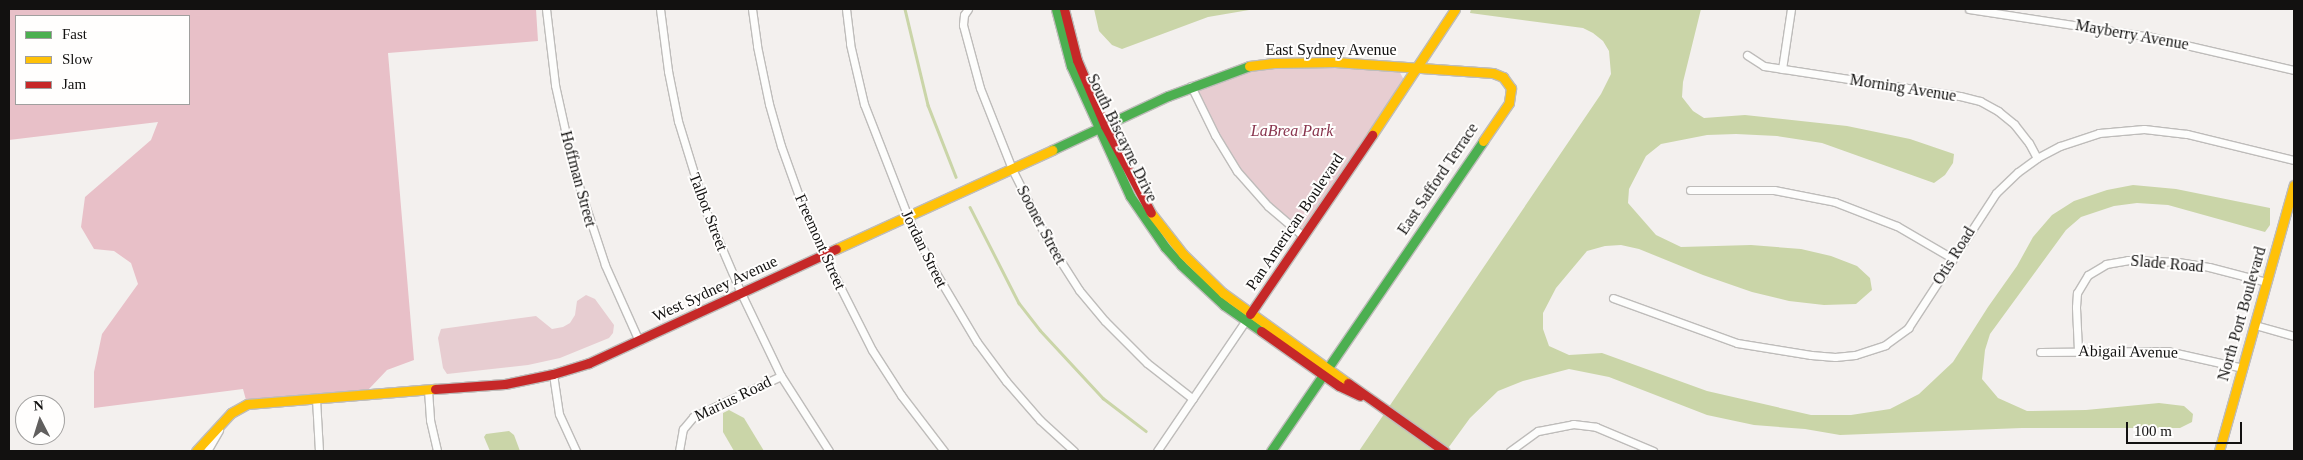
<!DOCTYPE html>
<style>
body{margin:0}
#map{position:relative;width:2303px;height:460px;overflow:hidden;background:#f3f0ee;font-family:"Times New Roman",serif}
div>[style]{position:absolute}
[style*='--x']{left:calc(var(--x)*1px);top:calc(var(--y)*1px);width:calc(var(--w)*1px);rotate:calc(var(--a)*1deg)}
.green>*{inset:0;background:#e7cdd1}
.forest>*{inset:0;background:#e8c0c8}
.water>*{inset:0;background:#cad5a8}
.stream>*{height:2.5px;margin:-1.25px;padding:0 1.25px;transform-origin:1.25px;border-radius:1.25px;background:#cad5a8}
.roads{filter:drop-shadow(1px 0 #bebcba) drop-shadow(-1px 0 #bebcba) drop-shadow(0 1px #bebcba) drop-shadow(0 -1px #bebcba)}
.street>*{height:7px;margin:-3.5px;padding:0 3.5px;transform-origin:3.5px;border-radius:3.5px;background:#fdfdfc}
.fast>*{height:9px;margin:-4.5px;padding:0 4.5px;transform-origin:4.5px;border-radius:4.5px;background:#4caf50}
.slow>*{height:9px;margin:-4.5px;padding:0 4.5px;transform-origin:4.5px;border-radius:4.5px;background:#ffc107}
.jam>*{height:9px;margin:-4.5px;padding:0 4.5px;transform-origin:4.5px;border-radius:4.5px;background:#c62828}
span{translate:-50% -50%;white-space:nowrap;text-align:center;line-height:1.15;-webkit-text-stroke:4px #fffefd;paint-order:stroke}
.street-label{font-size:16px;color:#121110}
.park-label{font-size:16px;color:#89354e;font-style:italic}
.frame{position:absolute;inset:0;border:10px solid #121110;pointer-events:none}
.legend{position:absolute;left:15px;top:15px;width:175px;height:90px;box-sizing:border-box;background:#fffefd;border:1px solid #a09f9e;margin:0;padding:6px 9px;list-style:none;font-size:15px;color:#121110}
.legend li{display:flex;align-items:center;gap:10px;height:25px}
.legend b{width:25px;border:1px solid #a09f9e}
.north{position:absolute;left:15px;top:395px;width:50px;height:50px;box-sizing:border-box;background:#fffefd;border:1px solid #a09f9e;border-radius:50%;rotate:355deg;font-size:14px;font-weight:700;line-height:20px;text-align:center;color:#121110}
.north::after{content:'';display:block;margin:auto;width:18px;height:22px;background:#615f5e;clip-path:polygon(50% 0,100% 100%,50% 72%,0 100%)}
.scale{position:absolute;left:2126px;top:422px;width:116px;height:22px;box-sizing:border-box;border:2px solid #121110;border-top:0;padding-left:6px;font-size:15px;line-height:18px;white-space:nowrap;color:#121110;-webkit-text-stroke:4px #fffefd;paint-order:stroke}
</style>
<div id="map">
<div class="green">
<i style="clip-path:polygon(1346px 67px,1398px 69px,1404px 80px,1304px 227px,1301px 228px,1271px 204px,1244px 175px,1225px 147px,1199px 92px,1201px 87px,1244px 71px,1275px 68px)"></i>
<i style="clip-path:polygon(586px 295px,595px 299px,614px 325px,613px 333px,609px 338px,560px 358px,528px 365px,447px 374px,443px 368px,438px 338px,441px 329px,536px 316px,552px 329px,563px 327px,570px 323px,575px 315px,577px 301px)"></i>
</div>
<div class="forest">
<i style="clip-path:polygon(evenodd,9px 9px,536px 9px,538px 41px,388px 53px,414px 360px,387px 370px,368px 390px,246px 400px,243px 389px,94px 408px,94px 372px,102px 334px,138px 284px,131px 263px,114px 251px,94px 249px,81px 227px,85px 197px,151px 140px,158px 122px,9px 140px,9px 9px,16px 16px,189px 16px,189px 104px,16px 104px,16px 16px)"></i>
</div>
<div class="water">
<i style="clip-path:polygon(1094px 9px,1255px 9px,1208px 17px,1122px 49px,1112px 45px,1099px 31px)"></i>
<i style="clip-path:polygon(1471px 9px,1701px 9px,1683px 82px,1682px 97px,1693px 111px,1704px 118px,1745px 115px,1847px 126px,1910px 139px,1954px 154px,1953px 163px,1945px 175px,1934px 183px,1822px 143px,1777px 136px,1736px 134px,1707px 135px,1661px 144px,1646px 156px,1629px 189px,1628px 203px,1656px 235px,1681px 247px,1751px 245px,1801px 249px,1831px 256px,1857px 266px,1870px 278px,1872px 290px,1856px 304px,1824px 305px,1789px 301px,1752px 292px,1703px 275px,1639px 249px,1621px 245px,1605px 246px,1587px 251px,1556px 288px,1543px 313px,1543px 329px,1549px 346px,1569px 355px,1602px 353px,1707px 391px,1811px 415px,1851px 415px,1890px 409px,1919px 394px,1953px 362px,1988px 307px,2017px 266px,2033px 237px,2052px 215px,2074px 201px,2107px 190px,2133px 185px,2176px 189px,2270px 208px,2270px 225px,2265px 232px,2168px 205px,2137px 203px,2114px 206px,2081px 217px,2066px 230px,1990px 334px,1985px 350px,1982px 379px,1998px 398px,2027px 411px,2086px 410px,2159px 403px,2184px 406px,2193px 414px,2192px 422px,2180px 428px,2022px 428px,1840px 435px,1805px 429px,1754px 425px,1707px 415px,1609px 377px,1569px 369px,1523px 381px,1498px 391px,1470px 418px,1446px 451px,1359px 451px,1601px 94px,1611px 74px,1609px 51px,1603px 41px,1593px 33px,1583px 28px,1470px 13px)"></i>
<i style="clip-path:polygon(729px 410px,744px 418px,764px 451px,734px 451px,723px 432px,723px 413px)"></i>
<i style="clip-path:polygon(509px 431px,514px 435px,520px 451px,490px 451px,484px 437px,486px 434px)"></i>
</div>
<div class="stream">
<i style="--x:905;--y:9;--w:99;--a:76.5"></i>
<i style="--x:928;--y:105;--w:77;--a:68.7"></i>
<i style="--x:970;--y:207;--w:108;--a:63"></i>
<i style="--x:1019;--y:303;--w:34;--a:52"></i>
<i style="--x:1040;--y:330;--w:93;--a:47.2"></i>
<i style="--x:1103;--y:398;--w:54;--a:37.5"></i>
</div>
<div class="roads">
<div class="street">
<i style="--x:546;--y:9;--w:77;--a:83.2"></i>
<i style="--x:555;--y:85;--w:88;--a:77.5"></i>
<i style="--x:574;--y:171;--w:99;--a:71.7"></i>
<i style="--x:605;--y:265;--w:83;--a:65.9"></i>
<i style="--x:660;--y:9;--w:63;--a:82.6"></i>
<i style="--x:668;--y:71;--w:51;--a:78.7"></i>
<i style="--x:678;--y:121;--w:92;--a:72.9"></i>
<i style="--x:705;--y:209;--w:91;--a:66.8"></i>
<i style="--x:741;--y:293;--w:92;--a:64.3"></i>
<i style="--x:781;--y:376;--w:89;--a:57.4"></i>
<i style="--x:752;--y:9;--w:37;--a:82"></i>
<i style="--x:757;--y:46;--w:59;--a:78.3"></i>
<i style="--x:769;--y:104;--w:44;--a:74.1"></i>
<i style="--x:781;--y:146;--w:59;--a:70.3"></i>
<i style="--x:801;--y:202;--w:58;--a:66.5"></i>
<i style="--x:824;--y:255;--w:106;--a:63.2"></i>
<i style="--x:872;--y:350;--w:54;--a:57.2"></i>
<i style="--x:901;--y:395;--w:71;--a:52.5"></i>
<i style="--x:846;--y:9;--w:35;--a:83"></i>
<i style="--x:850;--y:44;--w:62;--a:76.9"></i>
<i style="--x:864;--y:104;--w:121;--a:68.7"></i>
<i style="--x:908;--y:217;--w:51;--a:64.4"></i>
<i style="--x:930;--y:263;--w:92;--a:59.3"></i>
<i style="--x:977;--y:342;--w:49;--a:53.4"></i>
<i style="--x:1006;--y:381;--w:52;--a:48.9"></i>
<i style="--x:1040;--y:420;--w:46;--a:42.4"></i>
<i style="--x:968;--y:9;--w:7;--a:124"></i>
<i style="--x:964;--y:15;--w:10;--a:96"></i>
<i style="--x:963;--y:25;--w:65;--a:74.9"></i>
<i style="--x:980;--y:88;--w:87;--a:68.4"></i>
<i style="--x:1012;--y:169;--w:83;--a:63.4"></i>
<i style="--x:1049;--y:243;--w:56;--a:57.4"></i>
<i style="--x:1079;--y:290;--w:40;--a:50"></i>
<i style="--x:1105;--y:321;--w:59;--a:45"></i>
<i style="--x:1147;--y:363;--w:58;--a:38"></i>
<i style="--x:1969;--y:9;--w:184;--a:8.7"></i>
<i style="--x:2151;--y:37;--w:147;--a:13"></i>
<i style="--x:1747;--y:55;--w:20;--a:33"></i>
<i style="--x:1764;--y:66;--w:198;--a:8.7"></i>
<i style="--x:1960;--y:96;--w:21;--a:14"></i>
<i style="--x:1980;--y:101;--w:21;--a:29"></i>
<i style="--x:1998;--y:111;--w:21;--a:39"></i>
<i style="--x:2014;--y:124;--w:24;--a:52"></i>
<i style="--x:2029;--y:143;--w:17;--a:62"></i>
<i style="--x:1782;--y:69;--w:61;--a:-81.5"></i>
<i style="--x:1191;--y:86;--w:55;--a:63.9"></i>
<i style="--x:1215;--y:135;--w:42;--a:58.6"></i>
<i style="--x:1237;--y:171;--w:47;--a:48.5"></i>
<i style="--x:1268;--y:206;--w:46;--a:40.6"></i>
<i style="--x:1690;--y:190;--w:84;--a:0"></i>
<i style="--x:1774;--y:190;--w:62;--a:11.1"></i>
<i style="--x:1835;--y:202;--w:66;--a:21.2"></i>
<i style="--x:1897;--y:226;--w:64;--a:30.2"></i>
<i style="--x:1613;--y:298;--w:132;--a:19.9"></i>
<i style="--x:1737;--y:343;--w:75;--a:9.2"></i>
<i style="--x:1811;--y:355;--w:24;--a:5"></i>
<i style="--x:1835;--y:357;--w:20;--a:-6"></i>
<i style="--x:1855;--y:355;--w:32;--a:-18"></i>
<i style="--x:1885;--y:345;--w:29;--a:-36"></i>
<i style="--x:1908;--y:328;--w:161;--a:-56.9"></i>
<i style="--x:1996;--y:193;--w:30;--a:-44"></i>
<i style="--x:2018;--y:172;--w:24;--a:-36"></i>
<i style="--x:2037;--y:158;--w:26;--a:-28"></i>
<i style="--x:2060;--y:146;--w:41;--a:-18.4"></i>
<i style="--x:2099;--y:133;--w:45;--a:-5.1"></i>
<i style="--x:2144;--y:129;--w:43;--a:6.6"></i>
<i style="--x:2187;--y:134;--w:110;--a:13.7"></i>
<i style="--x:2255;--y:325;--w:41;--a:15.8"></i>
<i style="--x:2078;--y:350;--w:43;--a:-92.7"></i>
<i style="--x:2076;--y:307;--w:14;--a:-86"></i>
<i style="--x:2077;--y:293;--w:21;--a:-59"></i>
<i style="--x:2088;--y:275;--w:21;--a:-31"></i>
<i style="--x:2106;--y:264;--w:22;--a:-10"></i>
<i style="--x:2128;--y:260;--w:50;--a:2.3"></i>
<i style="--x:2178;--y:262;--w:31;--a:9"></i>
<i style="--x:2209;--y:267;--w:60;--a:14.5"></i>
<i style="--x:2040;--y:352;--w:127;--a:-0.5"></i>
<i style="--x:2167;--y:351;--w:78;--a:12.6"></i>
<i style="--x:553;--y:374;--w:40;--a:81.5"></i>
<i style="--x:559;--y:414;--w:41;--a:65.3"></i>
<i style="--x:428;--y:390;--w:30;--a:86"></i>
<i style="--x:430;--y:420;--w:32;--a:77"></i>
<i style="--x:316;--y:399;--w:52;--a:86.7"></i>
<i style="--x:207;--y:451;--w:24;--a:-60"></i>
<i style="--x:679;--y:451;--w:22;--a:-80"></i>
<i style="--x:683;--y:429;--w:16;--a:-50"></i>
<i style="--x:693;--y:417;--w:97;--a:-25"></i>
<i style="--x:1157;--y:451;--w:162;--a:-55.8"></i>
<i style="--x:1510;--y:451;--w:34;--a:-36"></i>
<i style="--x:1538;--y:431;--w:36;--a:-11"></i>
<i style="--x:1573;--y:424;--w:23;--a:7"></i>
<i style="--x:1596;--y:427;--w:62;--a:22.8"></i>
</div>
<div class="fast">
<i style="--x:1056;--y:9;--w:59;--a:75.3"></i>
<i style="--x:1071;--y:66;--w:143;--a:65.6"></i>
<i style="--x:1130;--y:196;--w:62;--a:55.5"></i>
<i style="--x:1165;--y:247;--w:24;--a:48"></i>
<i style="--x:1181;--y:265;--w:59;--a:42.9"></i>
<i style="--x:1224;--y:305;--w:45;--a:35.1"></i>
<i style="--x:1052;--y:150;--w:128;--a:-25"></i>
<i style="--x:1168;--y:96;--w:86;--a:-20.3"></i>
<i style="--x:1271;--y:451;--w:376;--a:-55.6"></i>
</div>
<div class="slow">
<i style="--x:1249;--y:66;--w:25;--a:-7"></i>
<i style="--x:1274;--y:63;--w:61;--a:-0.9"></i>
<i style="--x:1335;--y:62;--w:158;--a:4"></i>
<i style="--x:1493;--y:73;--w:11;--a:22"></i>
<i style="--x:1503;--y:77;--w:14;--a:54"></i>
<i style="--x:1511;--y:88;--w:15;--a:98"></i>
<i style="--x:1509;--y:103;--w:46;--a:124.4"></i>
<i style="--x:1372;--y:135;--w:151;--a:-56.6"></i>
<i style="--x:1151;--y:213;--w:52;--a:52"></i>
<i style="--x:1183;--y:254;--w:56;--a:44.3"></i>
<i style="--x:1223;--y:293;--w:154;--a:35.8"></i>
<i style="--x:836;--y:249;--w:238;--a:-24.6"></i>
<i style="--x:196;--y:451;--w:52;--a:-47.4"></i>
<i style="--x:231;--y:413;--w:18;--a:-29"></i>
<i style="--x:247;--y:404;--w:189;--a:-4.6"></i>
<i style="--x:2219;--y:451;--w:276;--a:-74.3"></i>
</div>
<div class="jam">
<i style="--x:1064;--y:9;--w:53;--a:75.7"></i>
<i style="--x:1077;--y:60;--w:72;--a:67"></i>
<i style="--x:1105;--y:126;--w:98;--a:62.1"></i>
<i style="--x:1250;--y:314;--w:217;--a:-55.7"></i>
<i style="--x:1261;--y:331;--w:95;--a:35.2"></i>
<i style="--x:1339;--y:386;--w:23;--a:25"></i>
<i style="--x:1348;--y:383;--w:118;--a:35.3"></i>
<i style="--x:435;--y:389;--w:70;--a:-4.1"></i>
<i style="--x:505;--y:384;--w:49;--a:-11.8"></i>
<i style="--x:553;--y:374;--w:38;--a:-17"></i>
<i style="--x:589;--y:363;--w:272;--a:-24.8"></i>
</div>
</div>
<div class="street-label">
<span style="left:2132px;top:35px;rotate:10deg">Mayberry Avenue</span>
<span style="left:1331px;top:50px">East Sydney Avenue</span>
<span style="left:1903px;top:88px;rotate:9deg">Morning Avenue</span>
<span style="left:1122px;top:138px;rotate:64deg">South Biscayne Drive</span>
<span style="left:578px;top:179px;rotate:75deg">Hoffman Street</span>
<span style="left:1438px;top:179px;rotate:-56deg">East Safford Terrace</span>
<span style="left:708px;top:212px;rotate:69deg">Talbot Street</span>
<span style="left:1295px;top:222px;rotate:-56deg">Pan American Boulevard</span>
<span style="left:1041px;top:225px;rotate:62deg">Sooner Street</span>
<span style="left:820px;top:242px;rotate:66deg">Freemont Street</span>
<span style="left:924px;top:249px;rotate:64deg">Jordan Street</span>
<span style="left:1954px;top:256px;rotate:-58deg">Otis Road</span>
<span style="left:2167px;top:264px;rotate:5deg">Slade Road</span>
<span style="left:715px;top:289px;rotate:-25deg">West Sydney Avenue</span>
<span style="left:2242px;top:314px;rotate:-74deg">North Port Boulevard</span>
<span style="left:2128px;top:352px;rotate:1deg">Abigail Avenue</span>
<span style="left:733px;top:399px;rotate:-26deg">Marius Road</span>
</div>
<div class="park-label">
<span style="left:1292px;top:131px">LaBrea Park</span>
</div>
<div class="frame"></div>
<ul class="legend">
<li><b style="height:6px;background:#4caf50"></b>Fast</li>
<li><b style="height:6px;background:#ffc107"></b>Slow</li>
<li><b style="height:6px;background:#c62828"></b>Jam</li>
</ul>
<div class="north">N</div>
<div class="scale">100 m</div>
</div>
